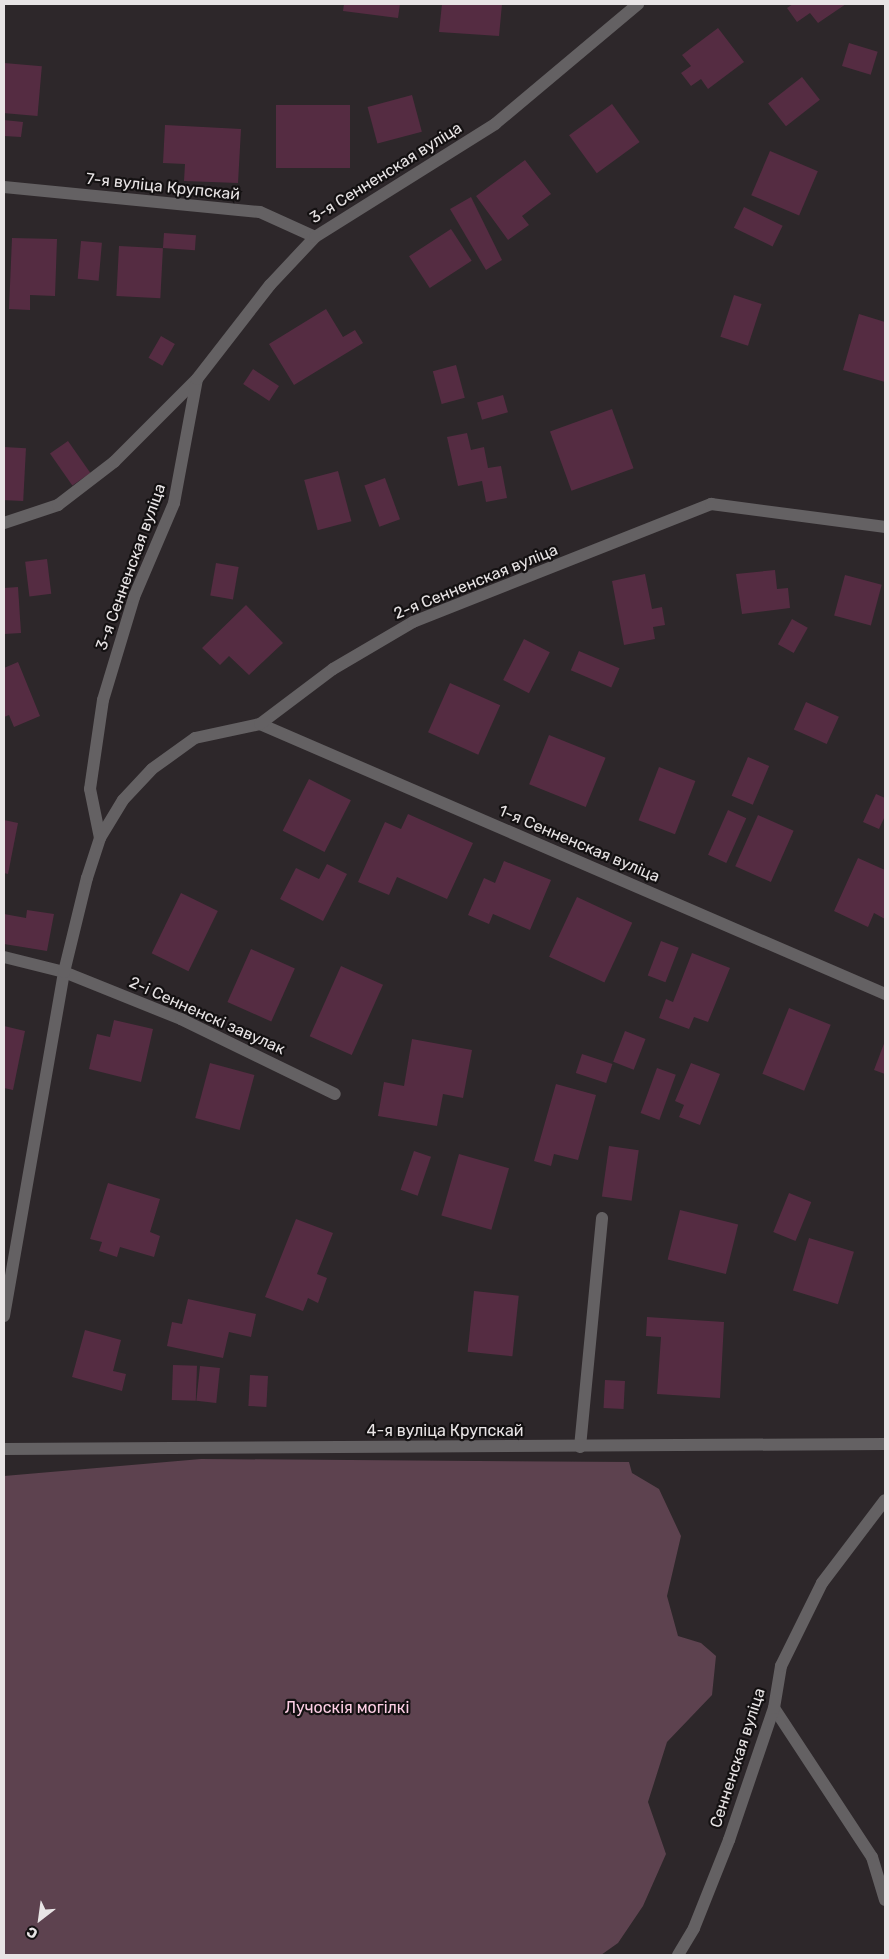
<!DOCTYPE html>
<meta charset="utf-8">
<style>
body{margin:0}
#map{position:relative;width:889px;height:1959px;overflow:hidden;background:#2d272a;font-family:Rubik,sans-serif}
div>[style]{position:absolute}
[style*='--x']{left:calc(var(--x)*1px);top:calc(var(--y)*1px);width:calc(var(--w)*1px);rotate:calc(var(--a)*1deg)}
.green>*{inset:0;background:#5d424f}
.building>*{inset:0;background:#552c42;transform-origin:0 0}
.minor>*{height:12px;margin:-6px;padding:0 6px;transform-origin:6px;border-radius:6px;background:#646163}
span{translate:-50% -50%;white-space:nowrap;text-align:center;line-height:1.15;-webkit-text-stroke:4.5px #141112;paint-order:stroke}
.street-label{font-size:16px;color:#e8e4e5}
.park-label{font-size:16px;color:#fdcfe5}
.frame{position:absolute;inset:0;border:5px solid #e8e4e5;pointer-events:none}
.north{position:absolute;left:15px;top:1894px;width:50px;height:50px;-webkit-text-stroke:4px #141112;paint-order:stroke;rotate:210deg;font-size:14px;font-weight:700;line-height:20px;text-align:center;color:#e8e4e5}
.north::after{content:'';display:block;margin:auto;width:18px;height:22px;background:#e8e4e5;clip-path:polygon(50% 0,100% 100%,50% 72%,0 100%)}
</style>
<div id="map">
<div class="green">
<i style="clip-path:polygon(201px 1459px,629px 1462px,632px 1473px,659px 1489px,681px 1536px,667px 1596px,678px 1636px,701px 1643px,716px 1656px,712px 1695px,667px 1742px,648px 1802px,666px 1854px,643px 1906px,618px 1943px,601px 1955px,4px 1955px,4px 1476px)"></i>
</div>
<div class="building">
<i style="clip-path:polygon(344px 4px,400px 4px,398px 18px,343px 11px)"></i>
<i style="clip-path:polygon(442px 4px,502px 4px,499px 36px,439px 32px)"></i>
<i style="clip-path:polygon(793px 4px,846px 4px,818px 23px,810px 13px,797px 22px,787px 8px)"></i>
<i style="clip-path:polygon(718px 28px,744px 62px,708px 89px,701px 79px,691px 86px,681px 73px,691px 66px,682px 55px)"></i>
<i style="left:849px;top:43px;width:30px;height:24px;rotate:17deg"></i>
<i style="left:4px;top:63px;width:38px;height:50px;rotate:5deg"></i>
<i style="left:802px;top:77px;width:29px;height:43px;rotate:52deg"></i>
<i style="left:412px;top:95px;width:38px;height:46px;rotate:75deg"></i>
<i style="left:612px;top:104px;width:47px;height:53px;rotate:54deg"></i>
<i style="left:276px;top:105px;width:74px;height:63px"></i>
<i style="clip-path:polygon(4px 120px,23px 122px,21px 137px,4px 136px)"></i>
<i style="clip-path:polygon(165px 125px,241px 129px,238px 183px,184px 181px,185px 164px,163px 163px)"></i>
<i style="left:770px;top:151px;width:52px;height:48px;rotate:23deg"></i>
<i style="clip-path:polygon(525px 160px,551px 194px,522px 216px,529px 225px,508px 240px,476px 196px)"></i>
<i style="clip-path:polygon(471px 197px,502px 260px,486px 270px,450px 209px)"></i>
<i style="left:744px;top:207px;width:43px;height:23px;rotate:26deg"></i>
<i style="left:451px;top:229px;width:38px;height:50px;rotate:57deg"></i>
<i style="left:164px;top:233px;width:32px;height:15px;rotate:4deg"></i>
<i style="clip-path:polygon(12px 238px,57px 239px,55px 296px,30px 295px,30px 310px,9px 309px)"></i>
<i style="left:81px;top:241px;width:21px;height:38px;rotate:5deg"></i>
<i style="left:119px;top:246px;width:44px;height:50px;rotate:3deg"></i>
<i style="left:734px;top:295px;width:29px;height:44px;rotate:18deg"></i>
<i style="clip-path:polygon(326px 309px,343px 337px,355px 330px,363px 343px,294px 385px,269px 344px)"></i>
<i style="clip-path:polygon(859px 314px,885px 322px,885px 382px,843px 370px)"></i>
<i style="left:161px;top:336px;width:16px;height:25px;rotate:30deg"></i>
<i style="left:456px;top:365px;width:34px;height:24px;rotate:75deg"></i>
<i style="left:253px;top:369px;width:31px;height:18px;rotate:33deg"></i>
<i style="left:503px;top:395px;width:18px;height:27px;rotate:74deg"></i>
<i style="left:612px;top:409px;width:63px;height:66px;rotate:70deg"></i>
<i style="clip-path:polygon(467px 433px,471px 450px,484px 447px,488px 468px,501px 466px,507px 498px,486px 502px,482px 481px,458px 486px,447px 437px)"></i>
<i style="left:68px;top:441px;width:39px;height:22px;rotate:55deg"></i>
<i style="left:4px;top:447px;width:22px;height:53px;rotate:3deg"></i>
<i style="left:338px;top:471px;width:52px;height:35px;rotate:75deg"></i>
<i style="left:385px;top:478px;width:44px;height:22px;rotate:70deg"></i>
<i style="left:47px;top:559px;width:35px;height:22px;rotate:83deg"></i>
<i style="left:216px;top:563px;width:23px;height:33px;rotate:10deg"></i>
<i style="clip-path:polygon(775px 570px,777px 589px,788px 588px,790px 608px,742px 614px,736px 574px)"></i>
<i style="clip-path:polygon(645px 574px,652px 609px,662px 607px,665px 625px,653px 627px,655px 639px,624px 645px,612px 581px)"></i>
<i style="left:845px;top:575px;width:38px;height:42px;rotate:15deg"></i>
<i style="clip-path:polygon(18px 587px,21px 633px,4px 634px,4px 588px)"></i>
<i style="clip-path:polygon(246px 605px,283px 643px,249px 675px,229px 656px,220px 665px,202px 648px)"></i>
<i style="left:792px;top:619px;width:18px;height:29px;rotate:29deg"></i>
<i style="left:524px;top:639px;width:29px;height:46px;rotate:27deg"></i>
<i style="left:579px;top:651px;width:44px;height:21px;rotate:23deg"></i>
<i style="clip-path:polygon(18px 662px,40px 716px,14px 727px,9px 715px,4px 717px,4px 668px)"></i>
<i style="left:450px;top:683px;width:55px;height:54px;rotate:24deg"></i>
<i style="left:806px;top:702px;width:36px;height:30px;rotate:24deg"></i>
<i style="left:549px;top:735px;width:61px;height:53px;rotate:22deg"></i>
<i style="left:748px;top:757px;width:23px;height:42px;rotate:23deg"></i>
<i style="left:659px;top:767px;width:39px;height:57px;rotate:21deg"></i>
<i style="left:309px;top:779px;width:47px;height:58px;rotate:27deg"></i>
<i style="clip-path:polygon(876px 794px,885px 798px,885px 816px,879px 829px,863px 822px)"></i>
<i style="left:728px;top:810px;width:20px;height:49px;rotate:24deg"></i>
<i style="clip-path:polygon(408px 814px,473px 843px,447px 899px,397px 877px,389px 895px,358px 882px,385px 822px,401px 829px)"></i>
<i style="left:758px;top:815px;width:39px;height:56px;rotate:24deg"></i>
<i style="clip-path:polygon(4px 820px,18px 823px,8px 874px,4px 873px)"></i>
<i style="clip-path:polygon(858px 858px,885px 870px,885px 919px,874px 913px,868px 927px,834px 911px)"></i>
<i style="clip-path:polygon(504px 861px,551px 880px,530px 930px,493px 914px,489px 924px,468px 915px,484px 878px,495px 883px)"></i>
<i style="clip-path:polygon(327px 864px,347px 874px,323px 921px,280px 899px,296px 868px,319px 879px)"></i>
<i style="left:181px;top:893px;width:41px;height:67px;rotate:26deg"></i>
<i style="left:577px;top:897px;width:61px;height:66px;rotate:25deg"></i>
<i style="clip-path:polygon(27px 910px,54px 914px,47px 951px,4px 944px,4px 914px,26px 918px)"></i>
<i style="left:661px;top:941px;width:19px;height:37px;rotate:21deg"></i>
<i style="left:251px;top:949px;width:48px;height:58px;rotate:24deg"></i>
<i style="clip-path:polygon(692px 953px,730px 968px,708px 1022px,694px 1017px,689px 1029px,659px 1018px,666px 999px,673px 1002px)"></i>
<i style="left:341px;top:966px;width:46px;height:77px;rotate:24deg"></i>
<i style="left:789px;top:1008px;width:45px;height:71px;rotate:22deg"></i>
<i style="clip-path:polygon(114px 1020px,153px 1029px,141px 1082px,89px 1069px,97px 1034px,110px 1037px)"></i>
<i style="clip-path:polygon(4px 1026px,25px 1031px,13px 1090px,4px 1088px)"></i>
<i style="left:625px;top:1031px;width:22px;height:33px;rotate:21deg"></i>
<i style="clip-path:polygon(412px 1039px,472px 1050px,463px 1098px,443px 1094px,437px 1126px,378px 1116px,384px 1082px,404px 1086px)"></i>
<i style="clip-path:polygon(885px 1041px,885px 1074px,874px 1070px)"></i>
<i style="left:582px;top:1054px;width:32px;height:20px;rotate:18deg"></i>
<i style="left:210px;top:1063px;width:46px;height:57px;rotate:15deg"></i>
<i style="clip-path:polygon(691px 1063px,720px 1074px,700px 1125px,679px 1117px,684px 1105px,675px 1101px)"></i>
<i style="left:657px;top:1068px;width:20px;height:48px;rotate:20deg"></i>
<i style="clip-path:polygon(556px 1084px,596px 1095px,578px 1160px,554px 1154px,551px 1166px,534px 1161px)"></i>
<i style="left:609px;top:1146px;width:30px;height:51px;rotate:8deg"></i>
<i style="left:414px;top:1151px;width:18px;height:41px;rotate:19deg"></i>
<i style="left:459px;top:1154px;width:52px;height:64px;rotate:16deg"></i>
<i style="clip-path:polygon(108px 1183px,160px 1199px,150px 1232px,160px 1236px,154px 1257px,120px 1247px,117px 1257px,99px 1251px,102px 1242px,90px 1239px)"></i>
<i style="left:789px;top:1193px;width:24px;height:42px;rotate:22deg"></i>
<i style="left:680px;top:1210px;width:60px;height:51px;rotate:14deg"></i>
<i style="clip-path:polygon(296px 1219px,333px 1233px,317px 1274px,327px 1278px,318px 1303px,308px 1298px,303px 1311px,265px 1297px)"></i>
<i style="left:809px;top:1238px;width:47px;height:55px;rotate:17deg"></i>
<i style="left:474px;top:1291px;width:45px;height:61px;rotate:6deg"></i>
<i style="clip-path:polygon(188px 1299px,256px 1314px,251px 1337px,229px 1332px,223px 1358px,167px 1346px,172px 1322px,182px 1324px)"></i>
<i style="clip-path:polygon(647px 1317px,724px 1322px,720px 1398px,657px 1394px,661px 1337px,646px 1336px)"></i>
<i style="clip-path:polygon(85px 1330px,121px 1340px,113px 1371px,126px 1374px,122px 1391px,72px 1377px)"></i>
<i style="left:173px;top:1365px;width:24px;height:35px;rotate:2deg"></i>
<i style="left:200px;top:1366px;width:20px;height:35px;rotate:6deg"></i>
<i style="left:250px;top:1375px;width:18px;height:31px;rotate:3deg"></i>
<i style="left:605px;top:1380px;width:20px;height:28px;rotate:3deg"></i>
</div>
<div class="minor">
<i style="--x:4;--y:187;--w:257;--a:5.6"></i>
<i style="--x:260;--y:212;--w:60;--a:24.4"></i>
<i style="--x:4;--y:523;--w:57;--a:-18.4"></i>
<i style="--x:58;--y:505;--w:71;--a:-37.5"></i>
<i style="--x:114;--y:462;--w:117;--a:-45"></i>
<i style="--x:260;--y:724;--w:681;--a:23.36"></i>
<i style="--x:100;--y:838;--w:50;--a:-101.5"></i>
<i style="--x:90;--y:789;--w:90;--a:-81.7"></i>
<i style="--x:103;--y:700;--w:108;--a:-73.2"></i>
<i style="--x:134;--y:597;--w:102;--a:-66.9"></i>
<i style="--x:174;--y:503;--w:126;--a:-79.5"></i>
<i style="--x:197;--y:379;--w:119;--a:-52.2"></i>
<i style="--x:270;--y:285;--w:66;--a:-46.8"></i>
<i style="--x:315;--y:237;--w:213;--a:-32.1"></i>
<i style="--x:495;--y:124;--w:187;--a:-40"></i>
<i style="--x:4;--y:957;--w:62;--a:14"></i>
<i style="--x:64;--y:972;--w:126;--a:21.9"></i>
<i style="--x:181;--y:1019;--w:171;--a:26"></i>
<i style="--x:4;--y:1316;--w:349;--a:-80.1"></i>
<i style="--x:64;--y:972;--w:97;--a:-76.3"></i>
<i style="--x:87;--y:878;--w:42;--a:-72"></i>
<i style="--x:100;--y:838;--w:44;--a:-58.8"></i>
<i style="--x:123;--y:800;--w:42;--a:-46.9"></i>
<i style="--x:152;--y:769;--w:53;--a:-35.8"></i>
<i style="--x:195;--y:738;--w:66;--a:-12.2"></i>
<i style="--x:260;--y:724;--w:91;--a:-37"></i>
<i style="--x:333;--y:669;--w:93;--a:-30.4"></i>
<i style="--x:413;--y:622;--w:321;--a:-21.6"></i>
<i style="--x:711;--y:504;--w:176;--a:7.5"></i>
<i style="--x:580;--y:1447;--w:230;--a:-84.5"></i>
<i style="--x:4;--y:1449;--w:881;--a:-0.33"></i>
<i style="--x:774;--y:1708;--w:178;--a:56.7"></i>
<i style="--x:872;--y:1857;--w:45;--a:73.2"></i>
<i style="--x:678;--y:1955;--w:31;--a:-59"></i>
<i style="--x:694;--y:1928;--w:95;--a:-68.3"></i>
<i style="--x:729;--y:1840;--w:139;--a:-71.2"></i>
<i style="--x:774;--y:1708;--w:43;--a:-80.5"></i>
<i style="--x:781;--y:1666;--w:93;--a:-63.7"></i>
<i style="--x:822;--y:1583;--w:104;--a:-52.8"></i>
</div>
<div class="street-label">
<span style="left:386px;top:173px;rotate:-32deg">3-я Сенненская вуліца</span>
<span style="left:163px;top:187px;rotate:6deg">7-я вуліца Крупскай</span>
<span style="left:131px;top:567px;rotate:-70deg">3-я Сенненская вуліца</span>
<span style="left:476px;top:582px;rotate:-22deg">2-я Сенненская вуліца</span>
<span style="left:579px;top:844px;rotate:23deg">1-я Сенненская вуліца</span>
<span style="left:207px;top:1016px;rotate:24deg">2-і Сенненскі завулак</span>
<span style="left:445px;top:1431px">4-я вуліца Крупскай</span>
<span style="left:738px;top:1758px;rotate:-72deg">Сенненская вуліца</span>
</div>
<div class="park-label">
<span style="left:347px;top:1708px">Лучоскія могілкі</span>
</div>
<div class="frame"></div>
<div class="north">С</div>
</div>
